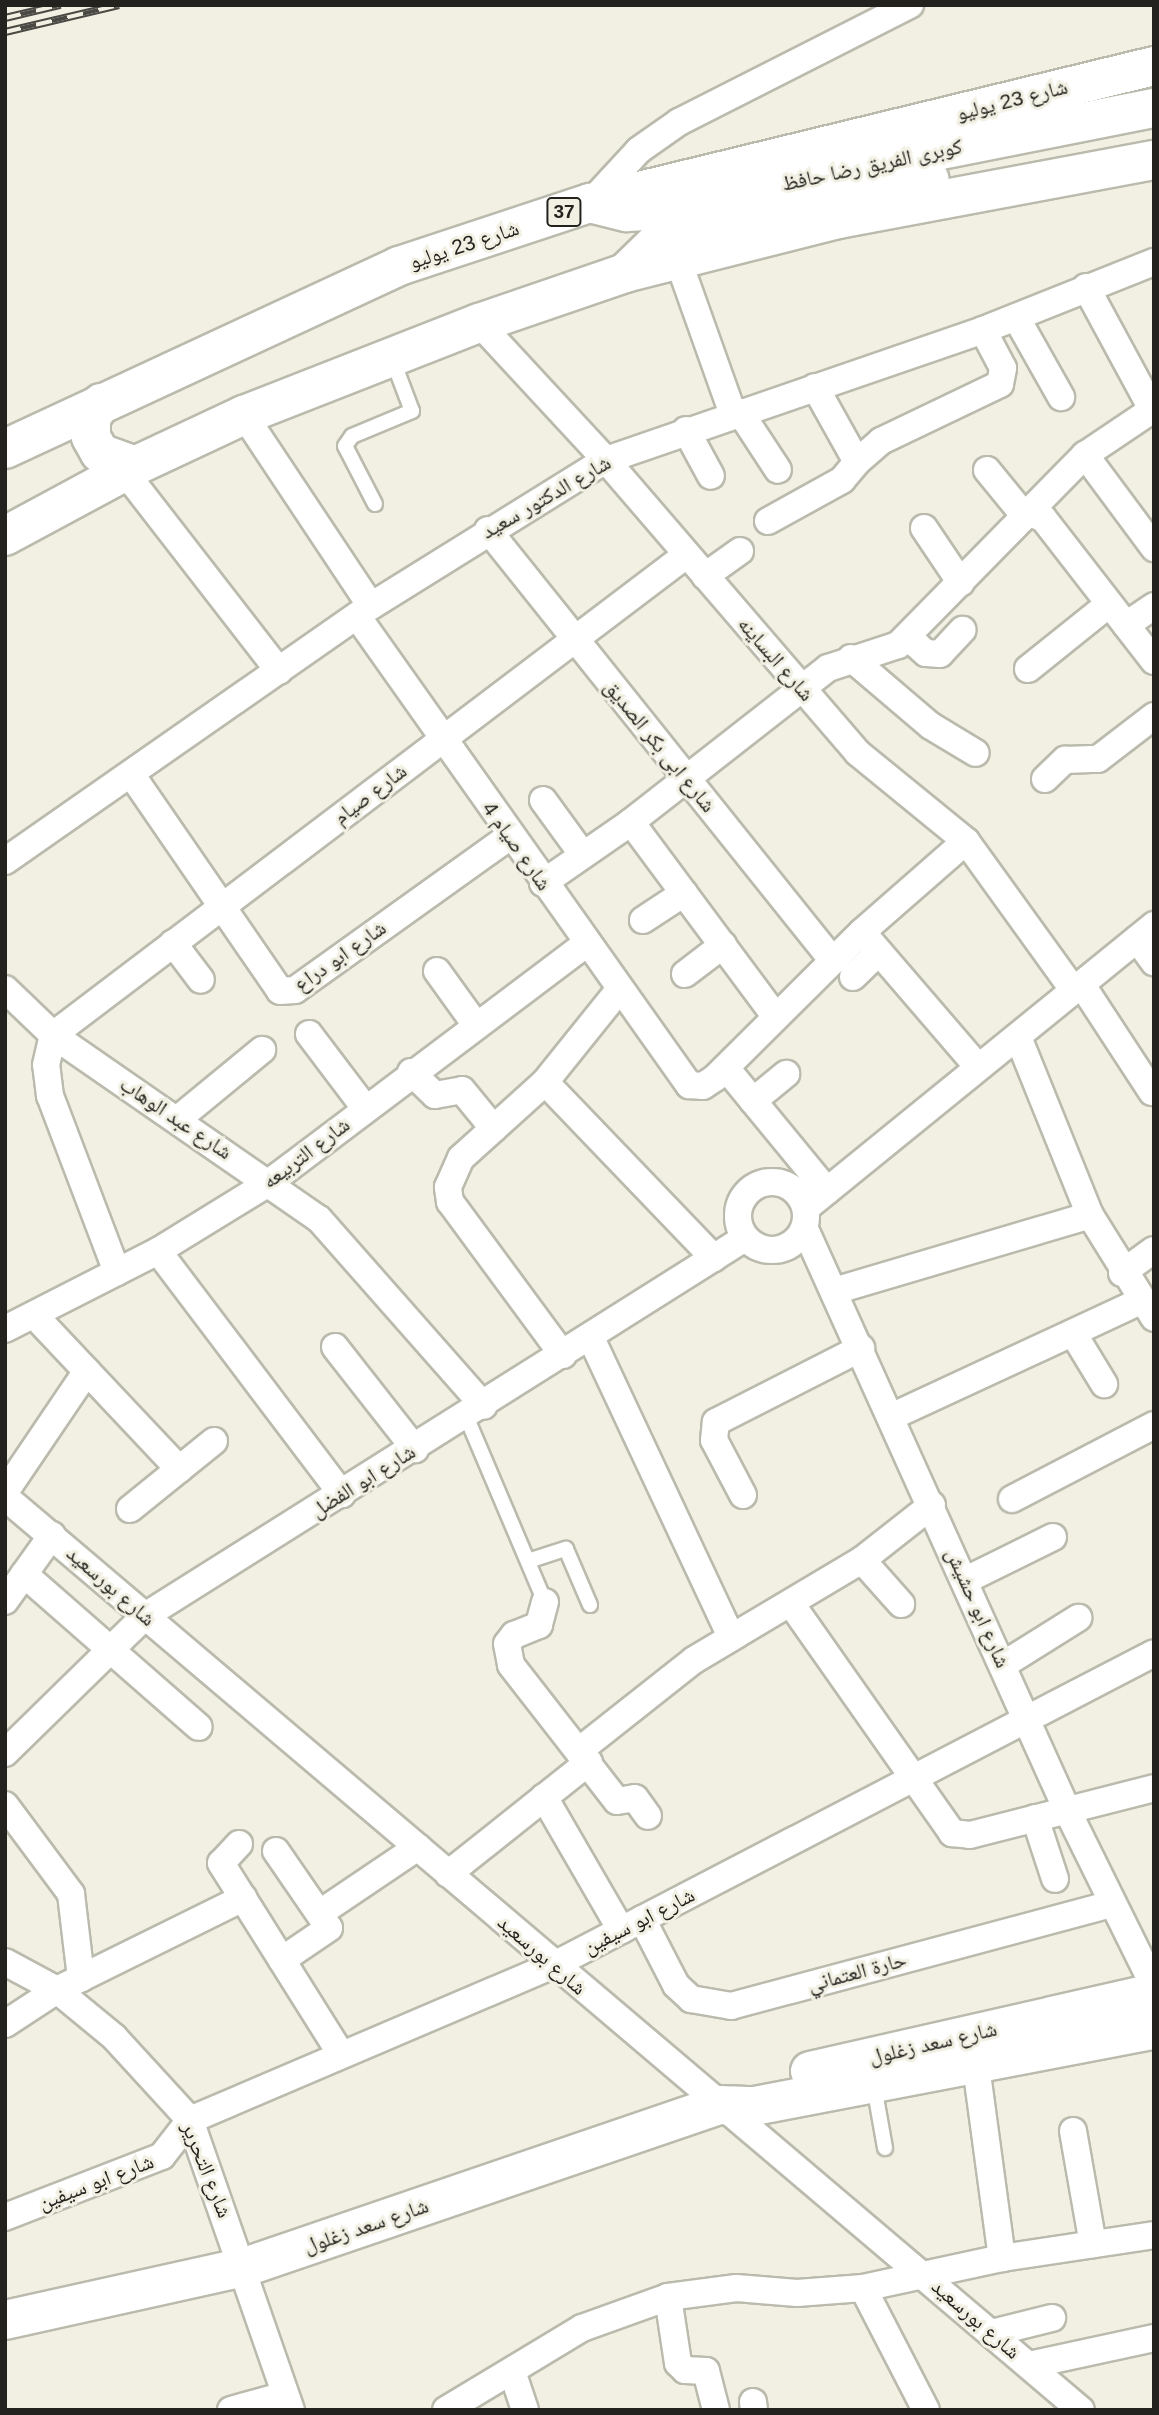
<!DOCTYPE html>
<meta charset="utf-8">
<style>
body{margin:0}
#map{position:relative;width:1159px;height:2415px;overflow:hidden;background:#f1f0e3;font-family:Arial,"Noto Naskh Arabic",sans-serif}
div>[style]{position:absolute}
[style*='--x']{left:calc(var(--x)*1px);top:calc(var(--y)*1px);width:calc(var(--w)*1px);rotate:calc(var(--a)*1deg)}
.roads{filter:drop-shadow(2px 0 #babaad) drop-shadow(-2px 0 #babaad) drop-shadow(0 2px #babaad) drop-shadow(0 -2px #babaad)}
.lane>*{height:14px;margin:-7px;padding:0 7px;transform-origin:7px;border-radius:7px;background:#fff}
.street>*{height:26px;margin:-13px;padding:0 13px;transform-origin:13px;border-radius:13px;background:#fff}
.street>.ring{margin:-13px;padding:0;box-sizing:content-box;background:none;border:26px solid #fff;border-radius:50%}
.secondary>*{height:38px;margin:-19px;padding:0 19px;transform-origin:19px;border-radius:19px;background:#fff}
.primary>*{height:38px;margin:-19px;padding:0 19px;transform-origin:19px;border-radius:19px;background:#fff}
.rail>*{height:8px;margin-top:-4px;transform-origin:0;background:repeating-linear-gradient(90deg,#f1f0e3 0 16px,#4a4943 0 32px);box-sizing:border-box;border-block:2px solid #4a4943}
span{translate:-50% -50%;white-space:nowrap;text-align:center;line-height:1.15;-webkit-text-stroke:6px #f1f0e3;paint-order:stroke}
.shield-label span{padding:2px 5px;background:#f1f0e3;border:2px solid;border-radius:5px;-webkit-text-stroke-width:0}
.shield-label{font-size:19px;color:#23221e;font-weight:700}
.street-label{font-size:21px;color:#23221e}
.frame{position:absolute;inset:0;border:7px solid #23221e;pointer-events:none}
</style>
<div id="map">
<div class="roads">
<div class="lane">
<i style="--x:375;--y:504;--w:65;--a:-117.3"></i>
<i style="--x:345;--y:446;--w:12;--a:-55"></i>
<i style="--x:352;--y:436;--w:65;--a:-22.6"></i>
<i style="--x:412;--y:411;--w:57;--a:-110.7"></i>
<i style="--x:466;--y:1416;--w:202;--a:67"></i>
<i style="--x:528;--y:1561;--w:40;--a:-18"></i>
<i style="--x:566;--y:1549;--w:61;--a:66.8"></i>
<i style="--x:874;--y:2086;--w:63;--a:79.9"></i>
</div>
<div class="street">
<i style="--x:590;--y:203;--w:72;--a:-47.2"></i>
<i style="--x:639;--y:150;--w:49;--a:-35"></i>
<i style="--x:679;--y:122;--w:259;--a:-26.9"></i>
<i style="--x:677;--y:257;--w:167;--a:70.4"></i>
<i style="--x:1086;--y:287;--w:143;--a:61.6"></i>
<i style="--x:1016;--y:317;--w:92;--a:60.6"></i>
<i style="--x:479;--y:323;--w:187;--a:47.2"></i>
<i style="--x:606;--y:460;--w:386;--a:49.3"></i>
<i style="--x:858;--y:753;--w:139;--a:39.2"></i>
<i style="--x:966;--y:841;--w:185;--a:54.2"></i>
<i style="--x:740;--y:412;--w:69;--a:56.8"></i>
<i style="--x:244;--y:415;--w:229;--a:56.4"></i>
<i style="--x:686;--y:430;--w:52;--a:61.5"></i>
<i style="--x:1085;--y:455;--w:116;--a:53.4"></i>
<i style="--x:857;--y:462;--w:32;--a:-41"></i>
<i style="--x:881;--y:441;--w:132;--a:-25.6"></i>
<i style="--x:1000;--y:384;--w:16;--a:-79"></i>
<i style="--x:1003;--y:368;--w:43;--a:-117.8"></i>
<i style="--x:987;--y:470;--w:50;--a:50.6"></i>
<i style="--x:1019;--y:509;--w:26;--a:21"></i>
<i style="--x:1043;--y:518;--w:181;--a:52.2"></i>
<i style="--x:124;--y:471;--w:253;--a:52.2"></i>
<i style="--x:768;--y:521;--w:85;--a:-29"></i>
<i style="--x:842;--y:480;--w:23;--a:-50"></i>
<i style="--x:857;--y:462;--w:86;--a:-119.2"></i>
<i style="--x:924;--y:528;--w:66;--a:56.1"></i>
<i style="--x:488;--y:530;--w:552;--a:51.32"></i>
<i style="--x:705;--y:576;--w:43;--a:-35.5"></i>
<i style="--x:357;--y:616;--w:575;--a:54.71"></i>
<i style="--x:689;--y:1085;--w:14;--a:4"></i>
<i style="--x:703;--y:1086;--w:14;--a:-34"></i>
<i style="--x:715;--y:1078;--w:207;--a:-44.8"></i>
<i style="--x:862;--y:932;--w:138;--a:-41.2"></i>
<i style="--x:1126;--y:625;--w:34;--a:-34"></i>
<i style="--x:908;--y:637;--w:24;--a:42"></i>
<i style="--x:926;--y:653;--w:14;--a:4"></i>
<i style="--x:940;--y:654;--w:33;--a:-47"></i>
<i style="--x:851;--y:658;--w:105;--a:40.4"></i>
<i style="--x:931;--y:726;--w:52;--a:31"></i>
<i style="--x:1028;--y:669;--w:104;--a:-38.7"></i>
<i style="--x:131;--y:774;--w:263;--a:55.5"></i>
<i style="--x:280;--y:991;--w:15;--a:-4"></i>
<i style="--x:295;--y:990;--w:264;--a:-35.6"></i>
<i style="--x:1045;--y:779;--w:28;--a:-44"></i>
<i style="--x:1065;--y:760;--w:33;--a:-2"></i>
<i style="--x:1098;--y:759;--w:71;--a:-37.5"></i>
<i style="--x:543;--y:800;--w:68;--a:54"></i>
<i style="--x:631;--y:822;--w:243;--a:53.4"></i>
<i style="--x:5;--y:861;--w:446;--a:-34.9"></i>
<i style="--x:371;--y:606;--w:277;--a:-31.9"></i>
<i style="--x:606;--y:460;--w:399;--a:-19"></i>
<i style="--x:983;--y:330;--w:184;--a:-21.7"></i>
<i style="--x:543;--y:883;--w:107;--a:-34.7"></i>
<i style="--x:631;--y:822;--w:250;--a:-38"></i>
<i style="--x:828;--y:668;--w:74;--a:-18.2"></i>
<i style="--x:898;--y:645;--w:267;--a:-45.5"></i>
<i style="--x:1085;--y:455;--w:81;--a:-33.9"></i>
<i style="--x:643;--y:920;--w:49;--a:-33.4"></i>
<i style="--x:862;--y:932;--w:178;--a:49.3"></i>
<i style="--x:1137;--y:939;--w:29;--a:54"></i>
<i style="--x:173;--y:943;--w:46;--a:52.9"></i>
<i style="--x:437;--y:971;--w:67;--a:54.2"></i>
<i style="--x:685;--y:974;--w:48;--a:-37.3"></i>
<i style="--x:853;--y:977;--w:36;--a:-44"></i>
<i style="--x:1082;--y:985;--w:128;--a:56.8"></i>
<i style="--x:5;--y:989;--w:66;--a:43.8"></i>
<i style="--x:53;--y:1035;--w:323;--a:34.7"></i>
<i style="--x:319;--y:1219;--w:249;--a:48.6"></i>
<i style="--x:309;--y:1034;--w:93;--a:52.9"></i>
<i style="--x:1018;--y:1037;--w:192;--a:68"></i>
<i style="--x:1090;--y:1215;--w:121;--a:58.1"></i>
<i style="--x:726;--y:1068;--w:159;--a:50.6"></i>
<i style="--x:411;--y:1072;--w:33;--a:44"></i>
<i style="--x:435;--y:1095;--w:27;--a:-10"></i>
<i style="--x:462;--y:1090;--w:50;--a:50.6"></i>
<i style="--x:545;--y:1082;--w:244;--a:46.2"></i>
<i style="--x:753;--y:1101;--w:43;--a:-39.3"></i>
<i style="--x:178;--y:1119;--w:109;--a:-39.4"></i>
<i class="ring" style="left:738px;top:1182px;width:42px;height:42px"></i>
<i style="--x:806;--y:1208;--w:449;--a:-39.1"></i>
<i style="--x:805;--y:1229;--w:637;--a:65.73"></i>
<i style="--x:1067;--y:1810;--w:196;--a:63.7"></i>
<i style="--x:158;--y:1251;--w:305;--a:52.9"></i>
<i style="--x:117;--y:1272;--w:188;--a:-110.8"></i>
<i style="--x:50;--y:1096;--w:31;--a:-97"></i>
<i style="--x:46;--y:1065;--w:31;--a:-77"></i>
<i style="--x:53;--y:1035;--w:794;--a:-37.17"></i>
<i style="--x:1122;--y:1273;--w:39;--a:-36"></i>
<i style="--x:834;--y:1291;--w:267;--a:-16.5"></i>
<i style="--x:34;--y:1315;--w:212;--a:46.7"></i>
<i style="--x:5;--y:1329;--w:172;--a:-27"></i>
<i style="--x:158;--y:1251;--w:132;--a:-31.6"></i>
<i style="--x:270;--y:1182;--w:396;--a:-37"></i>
<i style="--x:1073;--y:1333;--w:60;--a:58.7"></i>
<i style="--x:591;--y:1338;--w:330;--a:64.9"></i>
<i style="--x:335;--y:1347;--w:130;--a:51.9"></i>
<i style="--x:563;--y:1355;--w:190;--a:-126.4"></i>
<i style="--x:450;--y:1202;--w:15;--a:-98"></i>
<i style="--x:448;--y:1187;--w:32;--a:-66"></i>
<i style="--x:461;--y:1158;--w:113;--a:-42.1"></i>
<i style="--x:545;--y:1082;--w:118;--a:-51.2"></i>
<i style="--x:893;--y:1416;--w:273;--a:-24.9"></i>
<i style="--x:5;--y:1492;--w:146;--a:-55.9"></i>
<i style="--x:743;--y:1495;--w:62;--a:-117.8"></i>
<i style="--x:714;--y:1440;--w:18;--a:-84"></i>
<i style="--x:716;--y:1422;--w:163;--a:-27"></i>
<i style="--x:5;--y:1497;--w:1411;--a:40.32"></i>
<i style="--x:1012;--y:1499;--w:160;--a:-27.5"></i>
<i style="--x:130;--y:1509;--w:108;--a:-39"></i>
<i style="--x:862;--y:1560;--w:59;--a:48.4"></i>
<i style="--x:24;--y:1574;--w:232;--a:41.2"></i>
<i style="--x:966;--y:1580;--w:97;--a:-26.3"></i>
<i style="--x:5;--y:1601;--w:81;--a:-54.5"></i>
<i style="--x:545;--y:1602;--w:24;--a:105"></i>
<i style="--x:539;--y:1625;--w:27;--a:158"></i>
<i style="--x:514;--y:1635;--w:11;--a:128"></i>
<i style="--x:507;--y:1644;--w:21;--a:79"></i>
<i style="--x:511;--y:1665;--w:172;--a:52.1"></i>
<i style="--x:617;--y:1801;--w:18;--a:-9"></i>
<i style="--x:635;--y:1798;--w:22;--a:54"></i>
<i style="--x:792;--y:1605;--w:279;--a:54.9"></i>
<i style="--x:952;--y:1833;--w:18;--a:6"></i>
<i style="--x:970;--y:1835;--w:190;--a:-14.3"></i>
<i style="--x:1003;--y:1665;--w:89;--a:-32.1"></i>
<i style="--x:580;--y:1750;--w:145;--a:-38.3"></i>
<i style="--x:694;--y:1660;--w:196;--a:-30.8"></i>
<i style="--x:862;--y:1560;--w:89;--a:-38.2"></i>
<i style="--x:5;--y:1753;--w:196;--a:-44.4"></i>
<i style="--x:145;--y:1616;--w:709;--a:-32.21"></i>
<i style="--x:544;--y:1797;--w:154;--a:59.9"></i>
<i style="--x:5;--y:1805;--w:111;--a:53.4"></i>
<i style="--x:71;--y:1894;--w:85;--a:83.2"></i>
<i style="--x:1035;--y:1818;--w:64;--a:71.8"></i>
<i style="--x:239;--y:1844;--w:26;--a:133"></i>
<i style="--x:221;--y:1863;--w:226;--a:57.9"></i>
<i style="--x:276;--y:1851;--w:93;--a:55.5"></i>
<i style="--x:329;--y:1928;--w:57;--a:145.8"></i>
<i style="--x:448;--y:1874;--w:180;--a:-38.5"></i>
<i style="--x:320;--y:1913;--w:118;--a:-34"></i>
<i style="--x:642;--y:1919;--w:74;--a:62.7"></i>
<i style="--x:676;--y:1985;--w:21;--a:43"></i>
<i style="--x:691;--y:1999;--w:41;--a:9.9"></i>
<i style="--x:731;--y:2006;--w:395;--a:-15"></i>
<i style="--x:5;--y:1962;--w:59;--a:28.3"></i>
<i style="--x:57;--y:1990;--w:74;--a:39.5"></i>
<i style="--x:114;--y:2037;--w:113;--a:47.5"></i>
<i style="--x:190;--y:2120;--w:307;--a:70.8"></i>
<i style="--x:5;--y:2024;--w:62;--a:-33.2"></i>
<i style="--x:57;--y:1990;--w:208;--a:-26.3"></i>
<i style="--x:976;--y:2066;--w:194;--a:82.3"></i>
<i style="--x:1073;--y:2131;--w:115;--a:80"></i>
<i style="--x:5;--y:2217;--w:168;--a:-21.2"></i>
<i style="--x:162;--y:2156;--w:46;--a:-52.1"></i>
<i style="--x:190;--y:2120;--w:396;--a:-23.1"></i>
<i style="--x:554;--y:1965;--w:676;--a:-27.47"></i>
<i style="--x:863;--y:2288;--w:137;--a:62.7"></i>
<i style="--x:668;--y:2297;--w:67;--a:81.4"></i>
<i style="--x:678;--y:2363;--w:10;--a:45"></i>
<i style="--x:685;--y:2370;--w:21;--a:3"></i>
<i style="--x:706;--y:2371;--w:40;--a:75.6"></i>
<i style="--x:991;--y:2333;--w:63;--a:-13.8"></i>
<i style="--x:1029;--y:2365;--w:128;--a:-12.2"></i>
<i style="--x:512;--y:2371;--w:41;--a:71.6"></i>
<i style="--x:753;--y:2402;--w:8;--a:83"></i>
<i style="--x:231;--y:2410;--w:56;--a:-15.5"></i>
<i style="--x:446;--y:2410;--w:159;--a:-31.1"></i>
<i style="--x:582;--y:2328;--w:91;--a:-19.8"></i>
<i style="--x:668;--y:2297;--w:69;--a:-7.5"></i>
<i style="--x:736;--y:2288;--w:61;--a:4.7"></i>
<i style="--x:797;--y:2293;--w:66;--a:-4.3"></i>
<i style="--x:863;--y:2288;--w:142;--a:-12.2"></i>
<i style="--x:1002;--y:2258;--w:154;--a:-8.6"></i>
</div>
<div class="secondary">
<i style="--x:590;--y:203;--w:38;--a:14"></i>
<i style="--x:627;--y:212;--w:41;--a:-2.8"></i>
<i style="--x:668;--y:210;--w:151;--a:-13.4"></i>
<i style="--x:815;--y:175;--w:346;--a:-11.2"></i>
<i style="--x:625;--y:273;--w:53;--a:-44.2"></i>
<i style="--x:663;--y:236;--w:27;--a:-22"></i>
<i style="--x:688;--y:226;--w:246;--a:-11"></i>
<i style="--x:810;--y:2071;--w:353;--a:-12.8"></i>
<i style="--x:5;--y:2320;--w:246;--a:-12.5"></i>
<i style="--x:245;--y:2267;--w:501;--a:-18.87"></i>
<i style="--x:719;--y:2105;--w:35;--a:2"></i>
<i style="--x:754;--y:2106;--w:407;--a:-10.8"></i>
</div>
<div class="primary">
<i style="--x:101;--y:403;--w:18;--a:124"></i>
<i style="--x:91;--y:418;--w:19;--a:90"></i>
<i style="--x:91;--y:437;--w:18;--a:61"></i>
<i style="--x:100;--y:453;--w:37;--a:20"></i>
<i style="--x:5;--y:449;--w:434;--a:-24.9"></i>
<i style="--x:399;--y:266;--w:201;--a:-18.3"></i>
<i style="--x:590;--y:203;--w:580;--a:-13.65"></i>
<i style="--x:5;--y:536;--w:148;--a:-28.3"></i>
<i style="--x:135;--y:466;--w:120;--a:-25.1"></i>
<i style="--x:244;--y:415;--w:252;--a:-21.4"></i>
<i style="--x:479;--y:323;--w:154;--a:-18.9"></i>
<i style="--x:625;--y:273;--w:220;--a:-14.2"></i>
<i style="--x:838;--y:219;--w:321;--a:-10.6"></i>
</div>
</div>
<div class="rail">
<i style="--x:5;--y:18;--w:57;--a:-13.3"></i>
<i style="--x:5;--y:32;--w:117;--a:-13.3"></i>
</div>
<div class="shield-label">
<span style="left:564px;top:212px">37</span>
</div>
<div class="street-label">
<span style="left:1012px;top:100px;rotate:-14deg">شارع 23 يوليو</span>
<span style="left:872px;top:165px;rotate:-12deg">كوبرى الفريق رضا حافظ</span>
<span style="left:464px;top:245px;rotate:-18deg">شارع 23 يوليو</span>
<span style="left:546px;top:497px;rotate:-30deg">شارع الدكتور سعيد</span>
<span style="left:776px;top:659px;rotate:49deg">شارع البساينه</span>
<span style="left:660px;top:746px;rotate:51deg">شارع ابى بكر الصديق</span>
<span style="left:370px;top:794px;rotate:-37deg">شارع صيام</span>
<span style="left:517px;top:846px;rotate:55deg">شارع صيام 4</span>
<span style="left:340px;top:956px;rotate:-35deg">شارع ابو دراع</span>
<span style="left:176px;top:1118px;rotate:34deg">شارع عبد الوهاب</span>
<span style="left:306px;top:1153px;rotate:-37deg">شارع التربيعه</span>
<span style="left:363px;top:1481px;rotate:-32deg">شارع ابو الفضل</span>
<span style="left:111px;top:1586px;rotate:41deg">شارع بورسعيد</span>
<span style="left:978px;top:1608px;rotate:66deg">شارع ابو حشيش</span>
<span style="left:639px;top:1921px;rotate:-27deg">شارع ابو سيفين</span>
<span style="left:542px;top:1955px;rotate:41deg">شارع بورسعيد</span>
<span style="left:857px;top:1972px;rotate:-15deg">حارة العتماني</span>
<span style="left:933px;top:2043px;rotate:-13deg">شارع سعد زغلول</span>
<span style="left:207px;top:2170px;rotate:68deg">شارع التحرير</span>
<span style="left:96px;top:2182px;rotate:-21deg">شارع ابو سيفين</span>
<span style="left:366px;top:2226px;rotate:-19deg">شارع سعد زغلول</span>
<span style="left:976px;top:2319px;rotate:41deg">شارع بورسعيد</span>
</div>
<div class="frame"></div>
</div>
